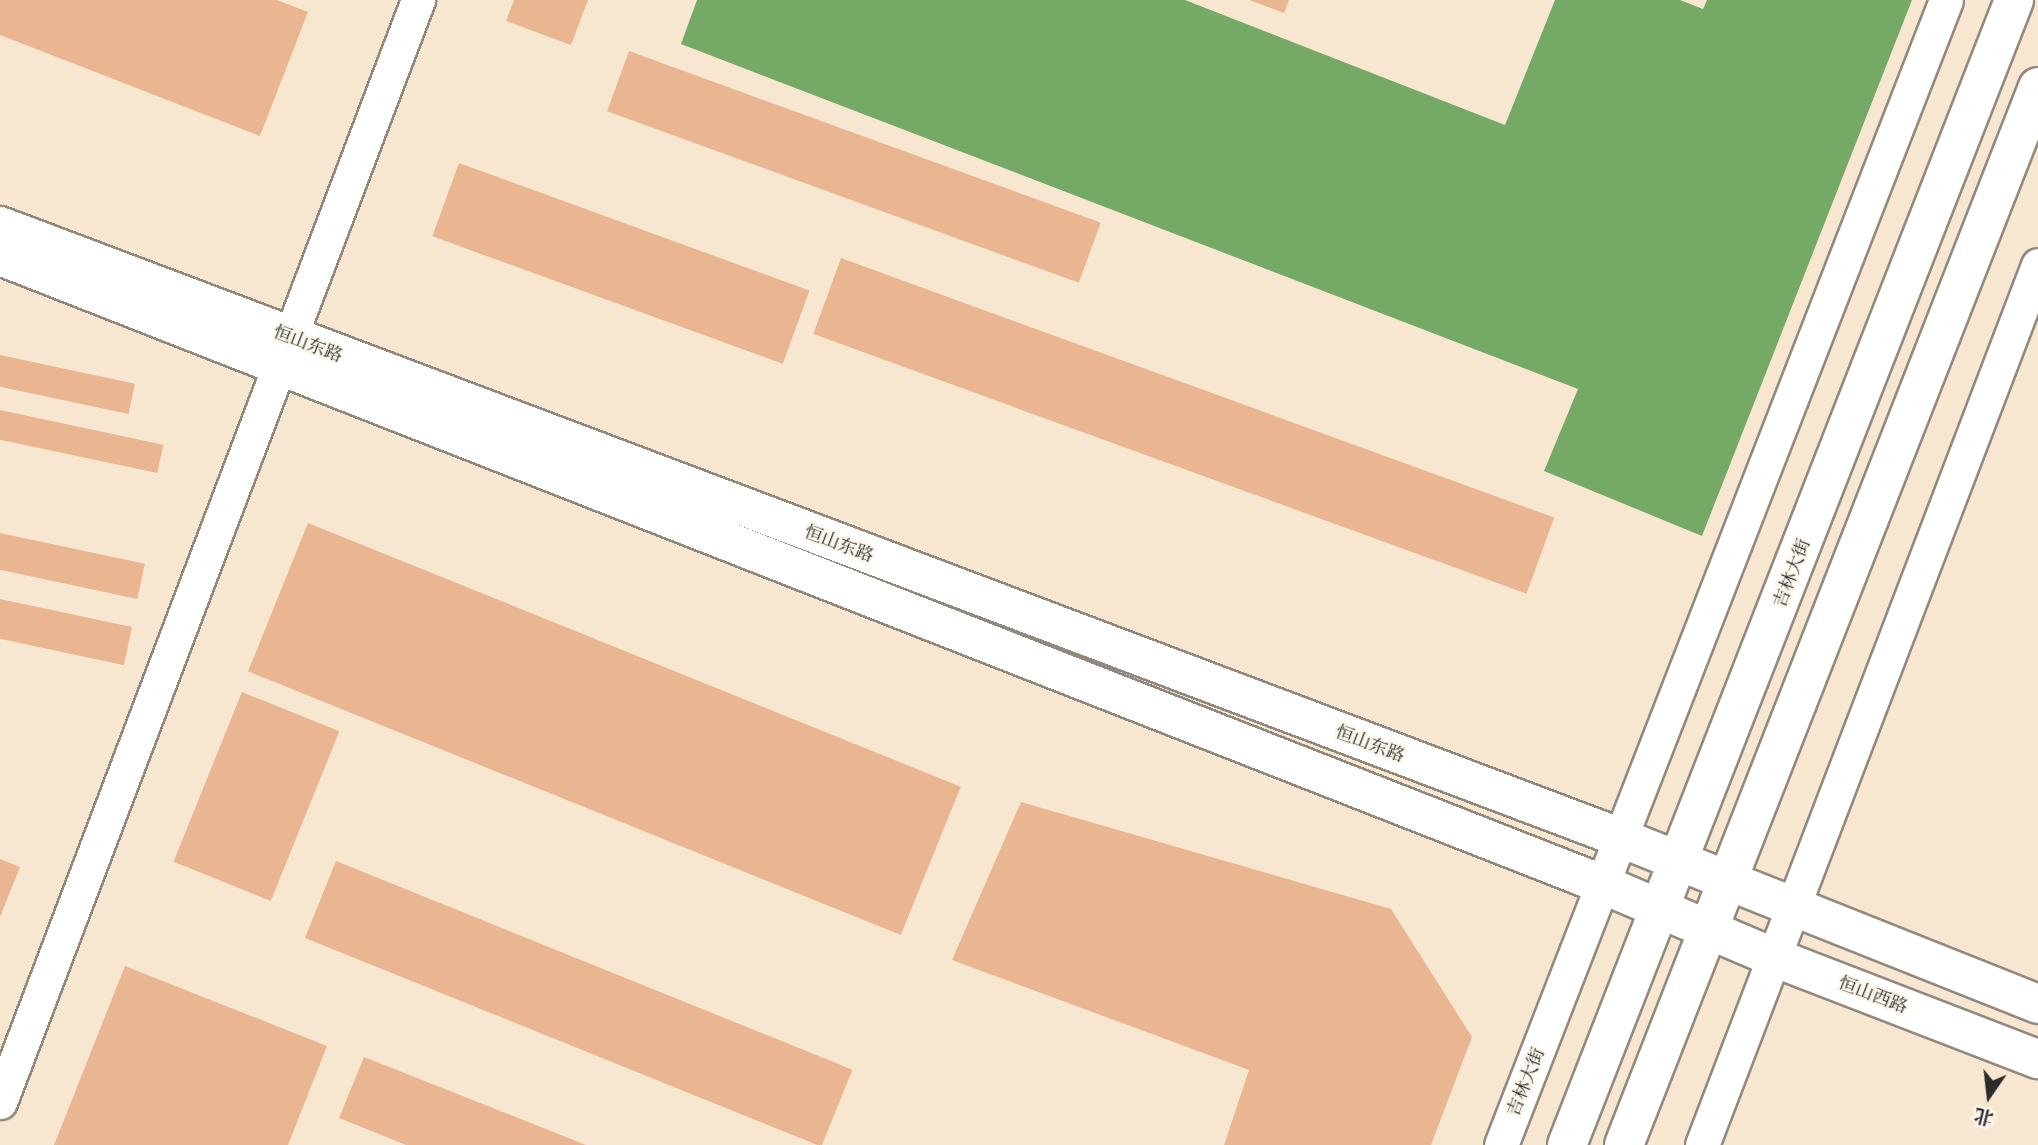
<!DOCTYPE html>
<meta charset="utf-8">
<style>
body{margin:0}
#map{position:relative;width:2038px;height:1145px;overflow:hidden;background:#f7e7d1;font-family:"Libre Caslon Text","Noto Serif SC",serif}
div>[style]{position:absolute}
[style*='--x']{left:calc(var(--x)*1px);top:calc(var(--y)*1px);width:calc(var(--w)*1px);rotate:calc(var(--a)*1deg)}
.forest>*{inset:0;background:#75aa66}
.building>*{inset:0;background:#eab692;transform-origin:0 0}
.roads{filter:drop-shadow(2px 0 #91897e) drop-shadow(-2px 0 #91897e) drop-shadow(0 2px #91897e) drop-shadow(0 -2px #91897e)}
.minor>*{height:33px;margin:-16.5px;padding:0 16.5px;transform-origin:16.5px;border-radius:16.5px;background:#fff}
.major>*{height:38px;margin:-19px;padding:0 19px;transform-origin:19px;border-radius:19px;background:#fff}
span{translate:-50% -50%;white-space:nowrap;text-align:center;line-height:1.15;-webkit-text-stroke:5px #fbf7ec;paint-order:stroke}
.street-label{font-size:18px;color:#2b2b2b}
.north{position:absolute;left:1954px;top:1061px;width:70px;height:70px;-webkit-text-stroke:5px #fbf7ec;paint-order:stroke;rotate:194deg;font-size:19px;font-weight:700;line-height:28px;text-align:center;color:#2b2b2b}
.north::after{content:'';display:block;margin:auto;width:24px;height:32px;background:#2b2b2b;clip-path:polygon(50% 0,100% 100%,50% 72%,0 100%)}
</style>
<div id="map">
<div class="forest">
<i style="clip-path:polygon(697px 0,1185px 0,1505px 125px,1555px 0,1680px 0,1703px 9px,1707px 0,1912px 0,1702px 536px,1544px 471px,1578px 389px,681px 44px)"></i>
</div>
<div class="building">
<i style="clip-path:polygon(0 0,277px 0,308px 12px,260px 136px,0 35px)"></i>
<i style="clip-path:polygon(514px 0,588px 0,571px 45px,506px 21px)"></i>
<i style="clip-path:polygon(1249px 0,1289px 0,1284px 13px)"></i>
<i style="left:629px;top:51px;width:502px;height:64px;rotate:20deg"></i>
<i style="left:459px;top:163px;width:373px;height:78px;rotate:20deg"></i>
<i style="left:841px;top:258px;width:759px;height:81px;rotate:20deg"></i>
<i style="left:0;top:355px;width:138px;height:31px;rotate:12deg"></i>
<i style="left:0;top:410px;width:167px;height:29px;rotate:12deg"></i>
<i style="left:308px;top:523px;width:704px;height:160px;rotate:22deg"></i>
<i style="left:0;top:533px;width:148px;height:36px;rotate:12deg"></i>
<i style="left:0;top:599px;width:135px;height:39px;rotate:12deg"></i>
<i style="left:242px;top:692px;width:105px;height:183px;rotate:22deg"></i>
<i style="clip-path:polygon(1021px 802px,1391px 909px,1472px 1037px,1431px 1145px,1224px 1145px,1249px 1070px,952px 960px)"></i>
<i style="clip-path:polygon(0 859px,20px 867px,0 917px)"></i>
<i style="left:336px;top:861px;width:557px;height:83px;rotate:22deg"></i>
<i style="clip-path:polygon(125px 966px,327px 1046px,288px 1145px,54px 1145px)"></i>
<i style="clip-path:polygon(364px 1057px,586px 1145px,406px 1145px,339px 1118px)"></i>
</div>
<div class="roads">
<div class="minor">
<i style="--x:0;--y:1102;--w:1179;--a:-69.23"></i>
<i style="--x:1501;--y:1145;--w:1228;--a:-68.76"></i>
<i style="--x:1702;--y:1145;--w:942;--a:-69.1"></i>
</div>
<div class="major">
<i style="--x:0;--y:226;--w:1733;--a:20.68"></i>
<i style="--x:1621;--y:838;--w:449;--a:21.7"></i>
<i style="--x:0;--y:256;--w:1723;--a:21.41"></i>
<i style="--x:1604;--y:885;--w:184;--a:23.1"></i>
<i style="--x:1773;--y:957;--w:284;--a:21.1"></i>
<i style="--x:1567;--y:1145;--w:1229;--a:-68.67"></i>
<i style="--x:1624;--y:1145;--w:1136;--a:-68.63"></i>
</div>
</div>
<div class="street-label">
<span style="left:308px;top:344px;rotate:21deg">恒山东路</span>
<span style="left:839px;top:544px;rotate:21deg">恒山东路</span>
<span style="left:1792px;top:573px;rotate:-69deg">吉林大街</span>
<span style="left:1370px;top:744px;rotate:21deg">恒山东路</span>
<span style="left:1873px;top:995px;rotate:21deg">恒山西路</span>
<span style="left:1526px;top:1082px;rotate:-68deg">吉林大街</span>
</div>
<div class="north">北</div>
</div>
